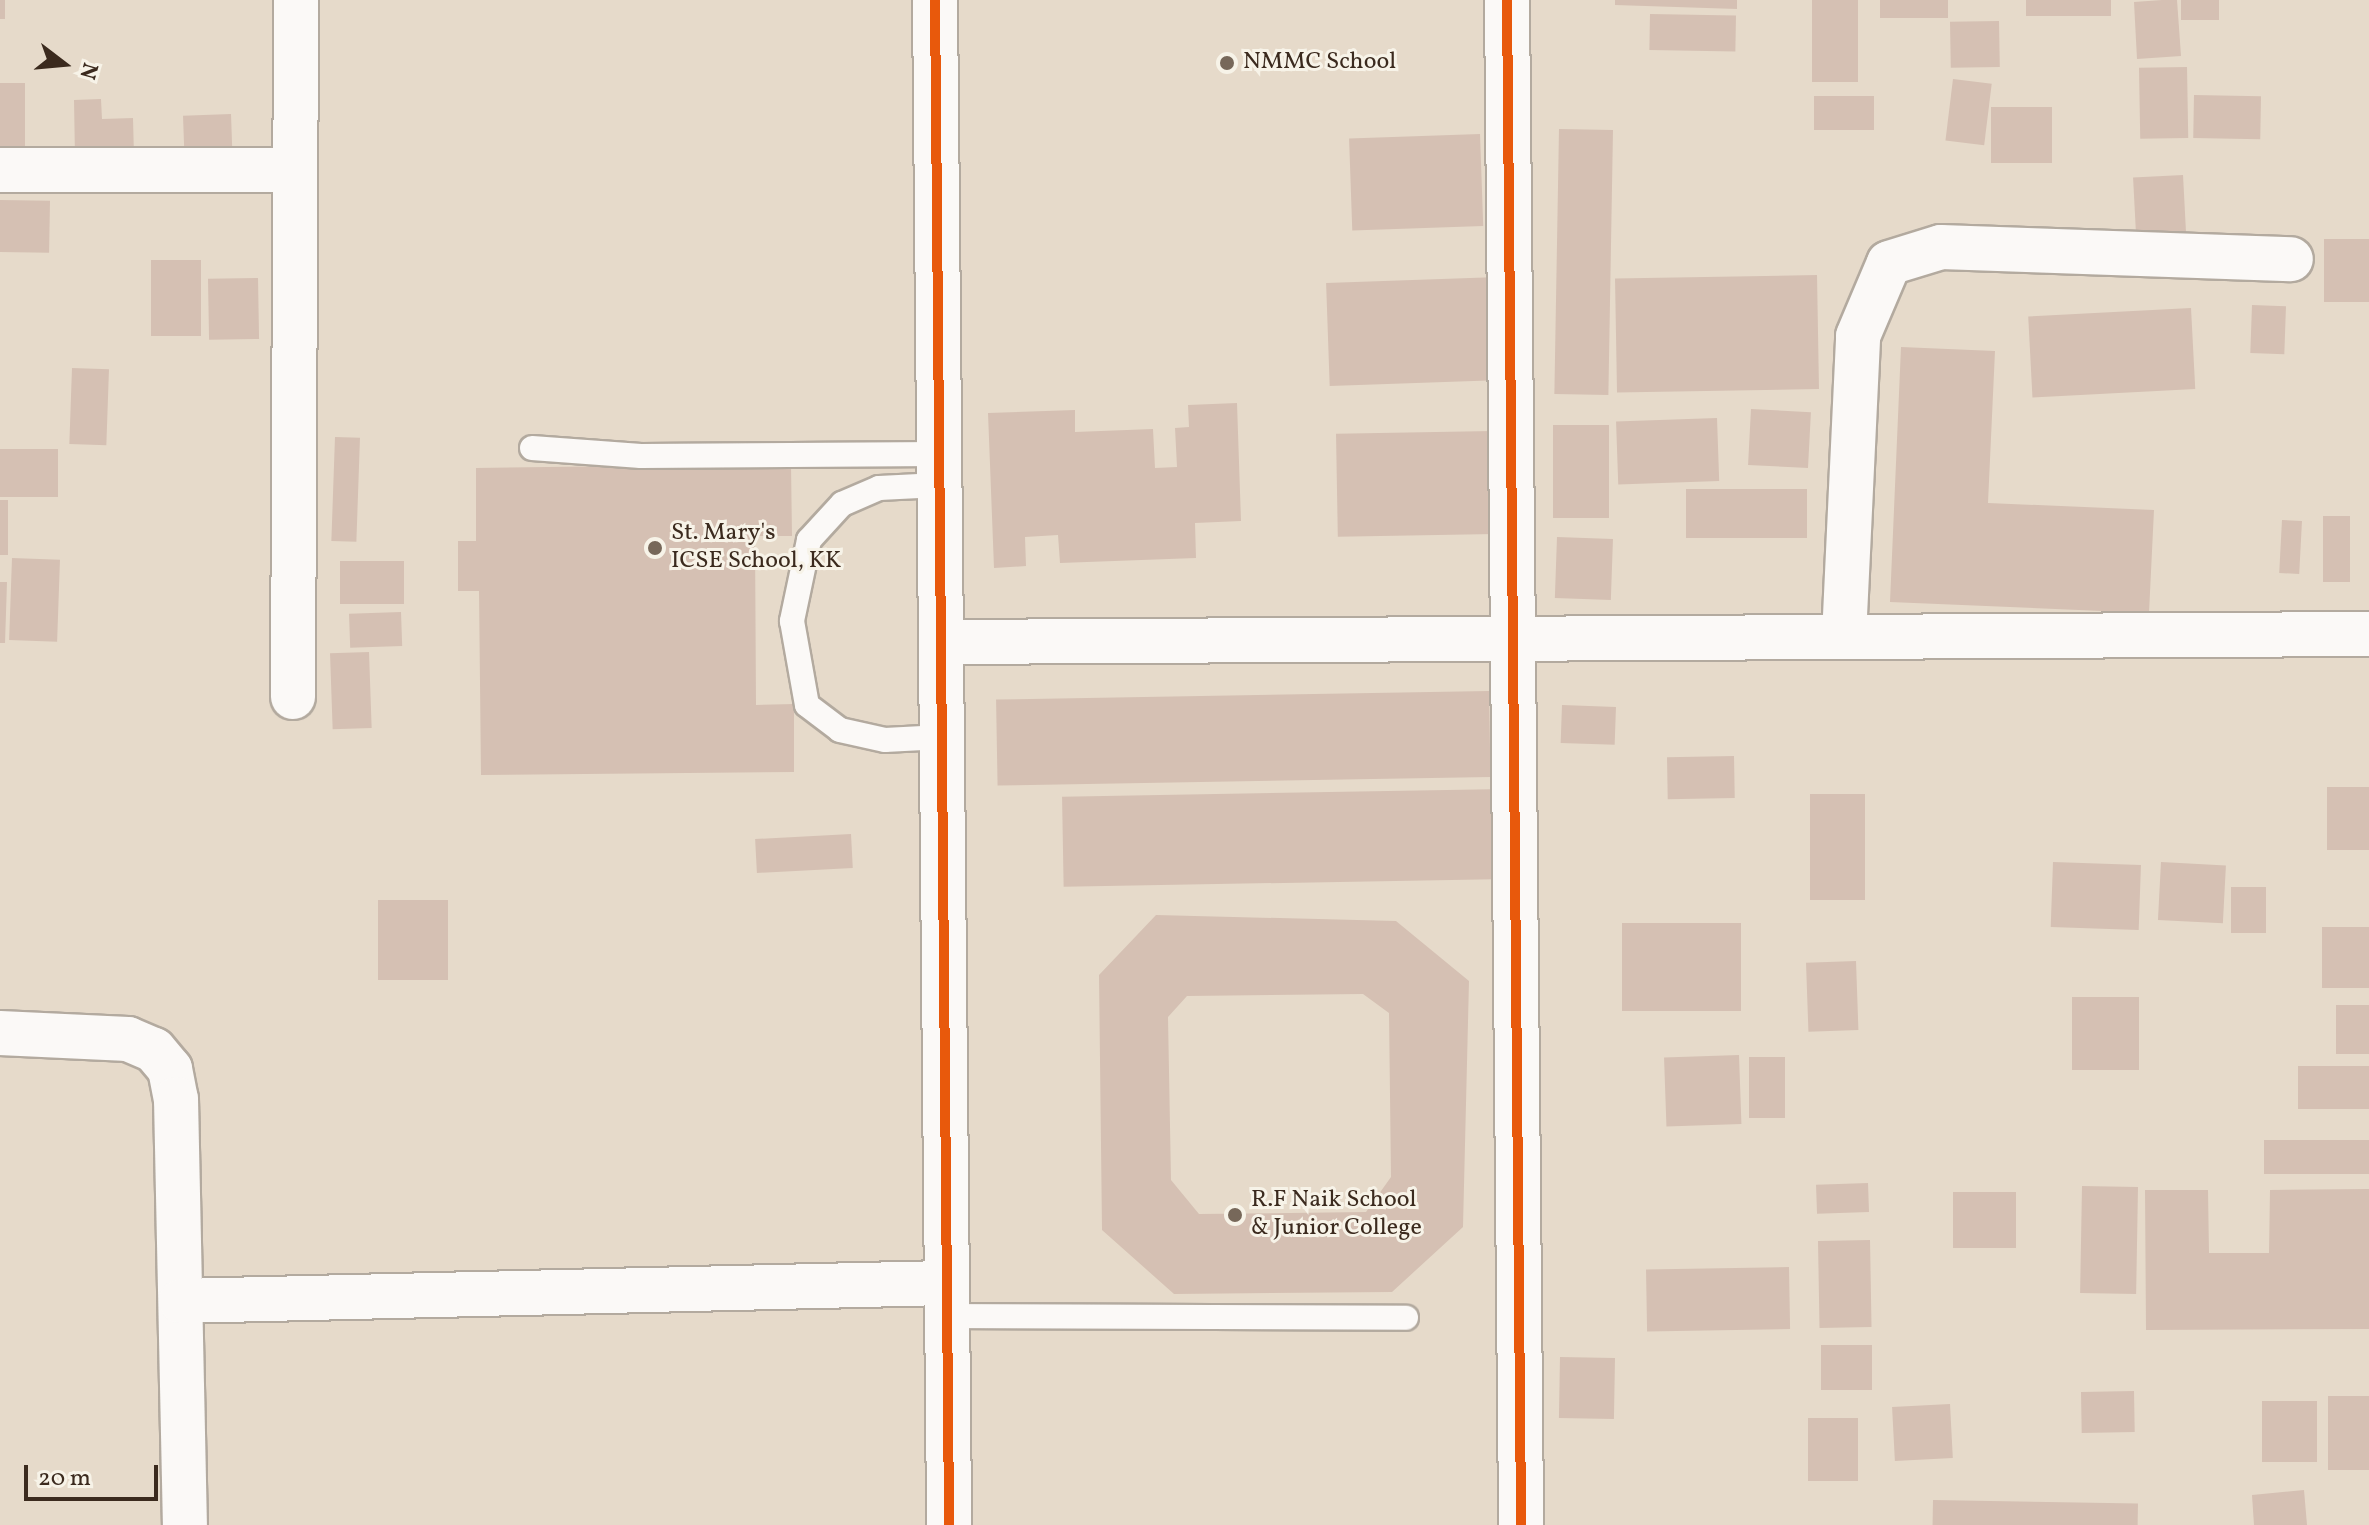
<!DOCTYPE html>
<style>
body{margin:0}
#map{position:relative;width:2369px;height:1525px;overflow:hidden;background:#e6daca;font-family:Vollkorn,serif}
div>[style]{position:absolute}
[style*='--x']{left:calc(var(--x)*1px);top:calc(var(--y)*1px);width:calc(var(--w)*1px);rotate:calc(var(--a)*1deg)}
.building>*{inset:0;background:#d5c0b3;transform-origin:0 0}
.roads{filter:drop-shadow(2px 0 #b3aa9f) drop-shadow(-2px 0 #b3aa9f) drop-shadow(0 2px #b3aa9f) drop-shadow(0 -2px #b3aa9f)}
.service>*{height:24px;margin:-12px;padding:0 12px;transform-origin:12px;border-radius:12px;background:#fbf9f7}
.minor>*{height:44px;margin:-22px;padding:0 22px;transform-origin:22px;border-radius:22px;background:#fbf9f7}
.tertiary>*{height:44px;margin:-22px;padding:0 22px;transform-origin:22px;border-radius:22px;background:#fbf9f7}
.cycleway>*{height:10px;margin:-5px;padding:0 5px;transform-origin:5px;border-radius:5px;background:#e8590c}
.dots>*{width:22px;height:22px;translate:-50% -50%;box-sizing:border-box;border:4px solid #f7f3e8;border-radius:50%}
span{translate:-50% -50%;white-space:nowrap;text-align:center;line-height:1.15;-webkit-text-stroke:6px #f7f3e8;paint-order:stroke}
.poi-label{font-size:24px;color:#3b2a1e}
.left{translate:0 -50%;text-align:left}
.north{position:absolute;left:24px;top:24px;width:80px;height:80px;-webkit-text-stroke:6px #f7f3e8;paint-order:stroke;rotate:106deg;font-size:22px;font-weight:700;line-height:32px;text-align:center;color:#3b2a1e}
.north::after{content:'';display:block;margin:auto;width:28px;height:36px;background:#3b2a1e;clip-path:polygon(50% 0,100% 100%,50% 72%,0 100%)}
.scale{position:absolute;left:24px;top:1465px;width:134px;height:36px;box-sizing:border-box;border:4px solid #3b2a1e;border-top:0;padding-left:10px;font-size:24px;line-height:28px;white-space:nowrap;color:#3b2a1e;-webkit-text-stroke:6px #f7f3e8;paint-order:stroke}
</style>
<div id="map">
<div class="building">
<i style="left:0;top:0;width:5px;height:19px"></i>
<i style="clip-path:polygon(1615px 0,1737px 0,1737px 9px,1615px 5px)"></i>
<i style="left:1812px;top:0;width:46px;height:82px"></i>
<i style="left:1880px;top:0;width:68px;height:18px"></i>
<i style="left:2026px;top:0;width:85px;height:16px"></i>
<i style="clip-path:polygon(2162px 0,2177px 0,2181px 56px,2137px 59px,2134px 2px)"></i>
<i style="left:2181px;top:0;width:38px;height:20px"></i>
<i style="left:1650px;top:14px;width:86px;height:36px;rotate:1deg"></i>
<i style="left:1999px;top:21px;width:46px;height:49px;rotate:89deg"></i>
<i style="left:2187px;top:67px;width:71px;height:48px;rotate:89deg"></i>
<i style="left:1953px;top:79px;width:39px;height:62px;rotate:7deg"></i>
<i style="left:0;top:83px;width:25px;height:70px"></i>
<i style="left:2194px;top:95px;width:67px;height:43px;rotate:1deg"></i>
<i style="left:1814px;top:96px;width:60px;height:34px"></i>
<i style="clip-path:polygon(101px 99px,102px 119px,133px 118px,134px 156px,75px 158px,74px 100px)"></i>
<i style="left:1991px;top:107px;width:61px;height:56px"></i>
<i style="left:231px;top:114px;width:35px;height:48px;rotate:88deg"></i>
<i style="left:1559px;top:129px;width:54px;height:265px;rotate:1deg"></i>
<i style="left:1480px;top:134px;width:92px;height:131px;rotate:88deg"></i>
<i style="left:2183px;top:175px;width:66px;height:50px;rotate:87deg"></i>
<i style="left:0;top:200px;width:50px;height:52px;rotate:1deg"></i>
<i style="left:2324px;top:239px;width:45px;height:63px"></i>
<i style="left:151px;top:260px;width:50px;height:76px"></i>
<i style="left:1817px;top:275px;width:114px;height:202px;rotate:89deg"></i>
<i style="left:1499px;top:277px;width:103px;height:173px;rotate:88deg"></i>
<i style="left:258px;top:278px;width:61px;height:50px;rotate:89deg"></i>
<i style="left:2252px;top:305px;width:34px;height:48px;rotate:2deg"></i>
<i style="left:2191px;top:308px;width:81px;height:163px;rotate:87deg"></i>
<i style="clip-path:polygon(1901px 347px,1995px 351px,1988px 503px,2154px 510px,2149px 613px,1890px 602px)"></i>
<i style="left:72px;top:368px;width:37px;height:76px;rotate:2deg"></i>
<i style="clip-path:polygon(1237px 403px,1241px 521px,1195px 523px,1196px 558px,1060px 563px,1058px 535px,1025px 537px,1026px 566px,994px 568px,988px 413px,1075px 410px,1075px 432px,1153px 429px,1155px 468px,1177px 467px,1175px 428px,1189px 427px,1188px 405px)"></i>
<i style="left:1751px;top:409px;width:60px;height:56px;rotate:3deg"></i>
<i style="left:1717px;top:418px;width:63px;height:101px;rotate:88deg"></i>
<i style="left:1553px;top:425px;width:56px;height:93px"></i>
<i style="left:1493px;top:431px;width:103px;height:157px;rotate:89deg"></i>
<i style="left:335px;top:437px;width:25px;height:104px;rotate:2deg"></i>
<i style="left:58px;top:449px;width:48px;height:58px;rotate:90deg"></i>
<i style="clip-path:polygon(791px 464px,792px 536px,755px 536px,756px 705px,794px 704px,794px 772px,481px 775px,479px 591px,458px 591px,458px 541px,476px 541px,476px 468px)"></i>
<i style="left:1807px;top:489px;width:49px;height:121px;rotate:90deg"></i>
<i style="left:0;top:500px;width:8px;height:55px"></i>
<i style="left:2323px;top:516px;width:27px;height:66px"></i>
<i style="left:2282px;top:520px;width:20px;height:53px;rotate:3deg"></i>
<i style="left:1557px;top:537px;width:56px;height:61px;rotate:2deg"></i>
<i style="left:12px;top:558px;width:48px;height:82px;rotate:2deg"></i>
<i style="left:340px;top:561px;width:64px;height:43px"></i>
<i style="clip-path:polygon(0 582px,7px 582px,5px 643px,0 643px)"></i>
<i style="left:401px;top:612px;width:34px;height:52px;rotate:88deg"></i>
<i style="left:369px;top:652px;width:76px;height:39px;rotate:88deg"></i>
<i style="left:1489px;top:691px;width:86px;height:493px;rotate:89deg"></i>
<i style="left:1562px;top:705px;width:54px;height:38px;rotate:2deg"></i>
<i style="left:1734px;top:756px;width:42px;height:67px;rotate:89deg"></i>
<i style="left:2369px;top:787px;width:63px;height:42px;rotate:90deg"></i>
<i style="left:1506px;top:789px;width:90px;height:444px;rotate:89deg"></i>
<i style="left:1865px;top:794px;width:106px;height:55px;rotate:90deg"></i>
<i style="left:851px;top:834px;width:34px;height:96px;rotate:87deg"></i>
<i style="left:2053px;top:862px;width:88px;height:65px;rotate:2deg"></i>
<i style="left:2161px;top:862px;width:65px;height:58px;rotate:3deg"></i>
<i style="left:2266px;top:887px;width:46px;height:35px;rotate:90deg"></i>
<i style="left:448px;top:900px;width:80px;height:70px;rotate:90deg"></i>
<i style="clip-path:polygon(evenodd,1156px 915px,1396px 921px,1469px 981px,1463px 1227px,1392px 1292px,1174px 1294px,1102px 1230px,1099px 975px,1156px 915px,1363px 994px,1389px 1013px,1391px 1177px,1366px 1212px,1199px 1214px,1171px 1180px,1168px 1017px,1187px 996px,1363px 994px)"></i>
<i style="left:1622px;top:923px;width:119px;height:88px"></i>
<i style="left:2369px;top:927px;width:61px;height:47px;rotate:90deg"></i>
<i style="left:1856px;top:961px;width:69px;height:50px;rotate:88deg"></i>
<i style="left:2072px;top:997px;width:67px;height:73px"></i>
<i style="left:2369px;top:1005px;width:49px;height:33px;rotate:90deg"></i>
<i style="left:1739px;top:1055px;width:69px;height:75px;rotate:88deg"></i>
<i style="left:1749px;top:1057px;width:36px;height:61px"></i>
<i style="left:2369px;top:1066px;width:43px;height:71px;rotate:90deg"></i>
<i style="left:2369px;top:1140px;width:34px;height:105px;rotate:90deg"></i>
<i style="left:1868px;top:1183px;width:29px;height:52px;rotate:88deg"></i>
<i style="left:2082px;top:1186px;width:56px;height:107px;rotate:1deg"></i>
<i style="clip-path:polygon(2369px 1189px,2369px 1329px,2146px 1330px,2145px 1190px,2208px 1190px,2209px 1253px,2269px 1253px,2270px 1190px)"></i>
<i style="left:1953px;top:1192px;width:63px;height:56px"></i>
<i style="left:1870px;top:1240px;width:87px;height:52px;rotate:89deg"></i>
<i style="left:1789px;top:1267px;width:62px;height:143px;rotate:89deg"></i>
<i style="left:1872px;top:1345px;width:45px;height:51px;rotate:90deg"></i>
<i style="left:1560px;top:1357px;width:55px;height:61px;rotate:1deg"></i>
<i style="left:2134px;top:1391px;width:41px;height:53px;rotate:89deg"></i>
<i style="left:2328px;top:1396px;width:41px;height:74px"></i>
<i style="left:2262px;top:1401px;width:55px;height:61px"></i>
<i style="left:1950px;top:1404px;width:54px;height:58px;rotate:87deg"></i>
<i style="left:1858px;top:1418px;width:63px;height:50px;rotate:90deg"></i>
<i style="clip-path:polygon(2304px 1490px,2307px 1525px,2254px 1525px,2252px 1495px)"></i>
<i style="left:1933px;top:1500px;width:205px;height:25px;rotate:1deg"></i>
</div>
<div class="roads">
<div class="service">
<i style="--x:532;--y:448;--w:109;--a:4.2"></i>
<i style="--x:641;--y:456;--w:298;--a:-0.4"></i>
<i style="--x:939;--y:485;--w:60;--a:177.1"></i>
<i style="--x:879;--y:488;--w:40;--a:156.6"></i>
<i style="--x:842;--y:504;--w:49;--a:132.5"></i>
<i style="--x:809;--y:540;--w:83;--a:101.9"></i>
<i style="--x:792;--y:621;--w:85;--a:79.9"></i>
<i style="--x:807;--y:705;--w:41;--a:37.1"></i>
<i style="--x:840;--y:730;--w:46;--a:12.5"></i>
<i style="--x:885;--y:740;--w:57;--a:-3"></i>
<i style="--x:947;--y:1316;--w:459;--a:0.2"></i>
</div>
<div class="minor">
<i style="--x:1507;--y:0;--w:1525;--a:89.47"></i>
<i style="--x:0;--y:170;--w:295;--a:0"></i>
<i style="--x:1844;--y:637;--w:301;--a:-87.3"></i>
<i style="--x:1858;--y:336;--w:79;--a:-67"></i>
<i style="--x:1889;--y:263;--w:54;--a:-17.1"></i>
<i style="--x:1941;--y:247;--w:350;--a:2"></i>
<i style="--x:941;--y:642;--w:1428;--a:-0.32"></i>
<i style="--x:293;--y:697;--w:697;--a:-89.75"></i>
<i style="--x:0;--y:1033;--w:128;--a:2.7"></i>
<i style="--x:128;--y:1039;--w:28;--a:23"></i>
<i style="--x:154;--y:1050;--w:25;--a:50"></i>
<i style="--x:170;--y:1069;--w:31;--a:79"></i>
<i style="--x:176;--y:1099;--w:426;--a:88.8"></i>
<i style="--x:181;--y:1301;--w:766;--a:-1.35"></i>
</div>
<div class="tertiary">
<i style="--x:935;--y:0;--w:1525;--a:89.47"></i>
</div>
</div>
<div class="cycleway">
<i style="--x:935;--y:0;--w:1525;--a:89.47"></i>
<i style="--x:1507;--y:0;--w:1525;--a:89.47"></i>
</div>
<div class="dots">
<i style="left:1227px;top:63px;background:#77685a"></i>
<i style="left:655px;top:548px;background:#77685a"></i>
<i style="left:1235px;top:1215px;background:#77685a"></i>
</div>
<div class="poi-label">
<span class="left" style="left:1243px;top:63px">NMMC School</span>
<span class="left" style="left:671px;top:548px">St. Mary's<br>ICSE School, KK</span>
<span class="left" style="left:1251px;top:1215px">R.F Naik School<br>&amp; Junior College</span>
</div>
<div class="north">N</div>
<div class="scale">20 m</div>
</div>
